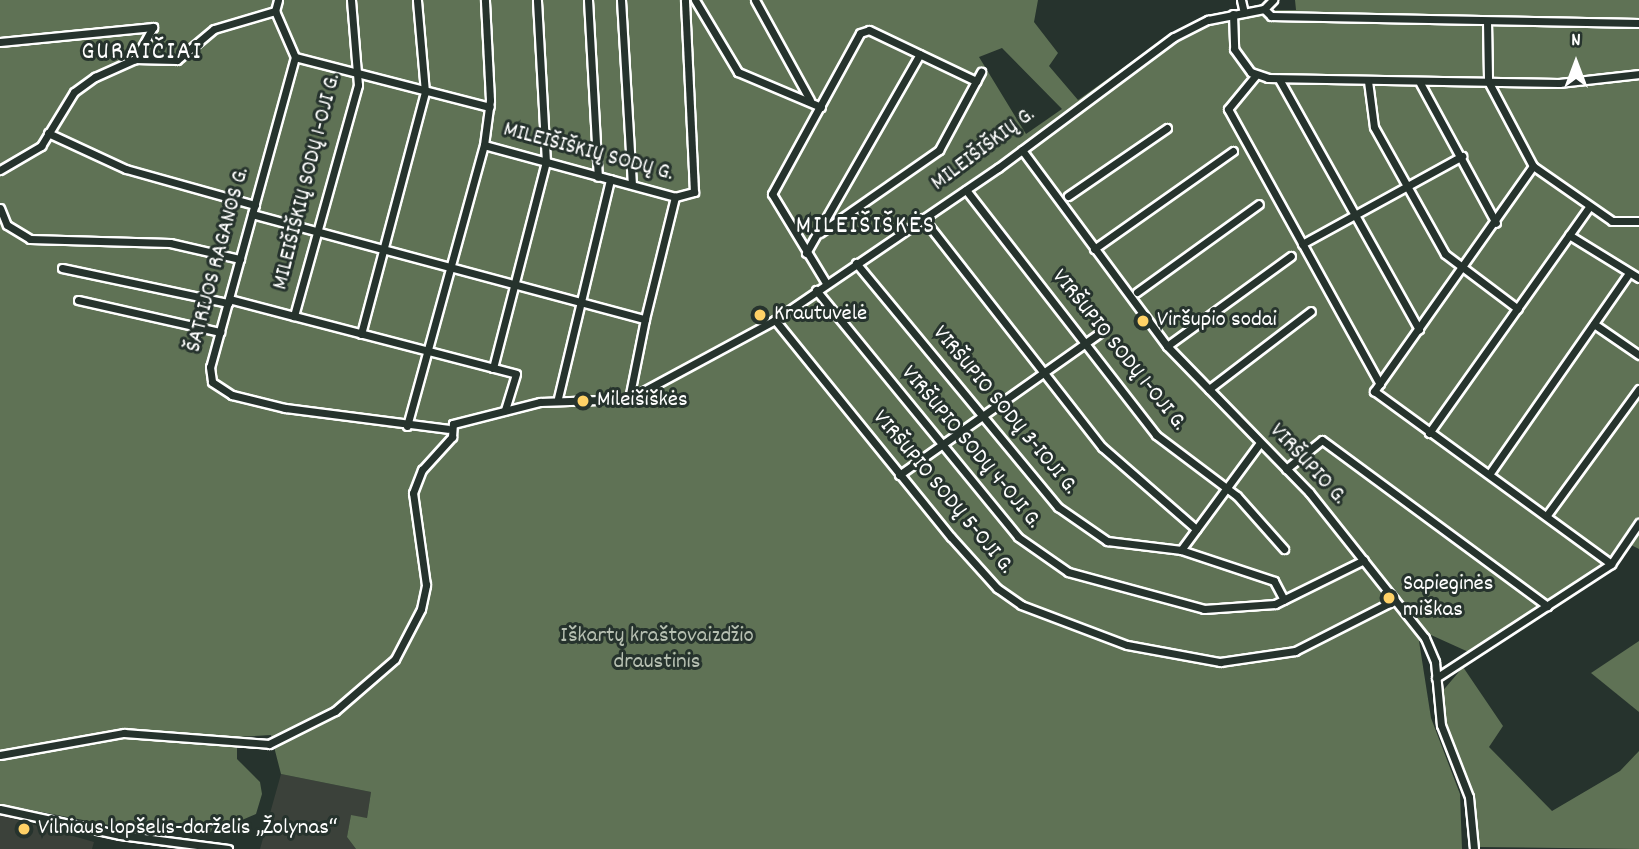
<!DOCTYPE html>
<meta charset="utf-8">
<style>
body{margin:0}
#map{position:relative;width:1639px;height:849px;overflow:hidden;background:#26332d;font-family:Dekko,sans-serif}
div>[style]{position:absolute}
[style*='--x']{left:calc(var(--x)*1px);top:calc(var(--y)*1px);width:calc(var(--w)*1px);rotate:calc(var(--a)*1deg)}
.built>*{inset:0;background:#3b413a}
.green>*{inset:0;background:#5f7255}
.roads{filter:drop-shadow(2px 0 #fff) drop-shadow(-2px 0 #fff) drop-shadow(0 2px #fff) drop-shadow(0 -2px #fff)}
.minor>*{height:7px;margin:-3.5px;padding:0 3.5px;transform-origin:3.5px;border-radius:3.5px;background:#26332d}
.dots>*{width:19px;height:19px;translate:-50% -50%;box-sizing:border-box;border:4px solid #26332d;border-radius:50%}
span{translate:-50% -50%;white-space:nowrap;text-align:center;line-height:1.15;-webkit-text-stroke:6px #26332d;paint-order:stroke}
.street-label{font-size:23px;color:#fff}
.poi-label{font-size:23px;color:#fff}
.left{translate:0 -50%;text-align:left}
.park-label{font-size:23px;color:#b7c0b2}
.quarter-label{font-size:26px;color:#fff;letter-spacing:2px}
.north{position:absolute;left:1541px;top:28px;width:70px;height:70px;-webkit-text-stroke:5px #26332d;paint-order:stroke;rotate:0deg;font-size:19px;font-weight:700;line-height:28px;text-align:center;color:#fff}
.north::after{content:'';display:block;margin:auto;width:24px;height:32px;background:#fff;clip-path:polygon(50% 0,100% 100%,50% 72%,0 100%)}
</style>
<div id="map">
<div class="built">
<i style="clip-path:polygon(281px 774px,371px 792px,367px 818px,351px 816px,347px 837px,356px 849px,260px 849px)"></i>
<i style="clip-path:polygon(0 815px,94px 842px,92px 849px,0 849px)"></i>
</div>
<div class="green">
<i style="clip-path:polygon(evenodd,0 0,1038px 0,1034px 22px,1058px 53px,1049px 66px,1078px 100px,1168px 36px,1233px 10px,1296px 10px,1295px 0,1639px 0,1639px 549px,1629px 544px,1611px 568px,1473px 654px,1431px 635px,1419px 641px,1431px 718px,1460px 794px,1462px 849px,356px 849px,347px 837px,351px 815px,367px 818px,371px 792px,281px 774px,271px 735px,237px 737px,237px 759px,260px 782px,262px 794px,256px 814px,214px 832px,114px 826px,0 804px,0 0,1002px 48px,1062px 109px,1026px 134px,979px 57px,1002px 48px)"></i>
<i style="clip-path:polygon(1639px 641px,1639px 712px,1591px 673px)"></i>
<i style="clip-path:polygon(1463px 667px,1503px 726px,1489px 747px,1552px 811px,1620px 771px,1639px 751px,1639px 849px,1477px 847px,1474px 798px,1443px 723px,1440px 694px)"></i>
</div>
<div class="roads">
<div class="minor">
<i style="--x:278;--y:0;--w:11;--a:105"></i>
<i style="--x:275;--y:11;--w:50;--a:66.5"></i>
<i style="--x:295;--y:57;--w:321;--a:105.3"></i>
<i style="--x:210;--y:367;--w:15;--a:82"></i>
<i style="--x:212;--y:382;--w:24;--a:33"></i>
<i style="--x:232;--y:395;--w:55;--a:13.8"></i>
<i style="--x:285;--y:408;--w:164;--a:7.3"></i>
<i style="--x:351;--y:0;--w:85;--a:85.3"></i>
<i style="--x:358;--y:85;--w:240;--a:105.5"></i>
<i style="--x:294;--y:316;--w:229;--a:14.6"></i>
<i style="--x:516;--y:374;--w:38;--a:107"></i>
<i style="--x:588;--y:0;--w:177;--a:86.8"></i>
<i style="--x:621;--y:0;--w:184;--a:86.6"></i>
<i style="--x:695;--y:0;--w:84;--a:59.2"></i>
<i style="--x:738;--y:72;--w:90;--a:22.9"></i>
<i style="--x:755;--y:0;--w:114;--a:61.2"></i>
<i style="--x:1241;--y:0;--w:13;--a:77"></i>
<i style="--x:1264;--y:9;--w:10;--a:45"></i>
<i style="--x:1271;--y:16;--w:368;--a:1.1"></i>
<i style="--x:1233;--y:14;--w:35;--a:88"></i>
<i style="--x:1234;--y:49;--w:29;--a:54"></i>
<i style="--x:1251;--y:72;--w:18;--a:19"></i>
<i style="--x:1268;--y:78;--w:291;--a:1"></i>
<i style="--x:1559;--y:83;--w:81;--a:-6.4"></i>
<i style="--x:1487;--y:21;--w:60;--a:89"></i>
<i style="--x:1488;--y:81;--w:96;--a:62.1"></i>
<i style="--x:1533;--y:166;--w:96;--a:34.8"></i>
<i style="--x:1612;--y:221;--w:27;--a:0"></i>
<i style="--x:0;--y:42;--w:154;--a:-5.6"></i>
<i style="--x:153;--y:27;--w:37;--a:119"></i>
<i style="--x:295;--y:57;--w:201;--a:14.4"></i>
<i style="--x:1256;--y:75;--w:44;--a:129.5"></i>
<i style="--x:1228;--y:109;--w:314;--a:61.1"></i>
<i style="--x:1279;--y:79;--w:287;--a:60.8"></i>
<i style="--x:1368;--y:81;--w:46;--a:82.6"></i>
<i style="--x:1374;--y:127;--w:145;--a:60.8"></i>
<i style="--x:1445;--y:254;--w:91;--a:37"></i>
<i style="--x:1420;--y:83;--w:159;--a:61.5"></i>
<i style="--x:48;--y:133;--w:86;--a:24.8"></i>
<i style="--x:126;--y:169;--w:134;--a:15.6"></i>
<i style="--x:484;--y:145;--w:45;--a:-82.4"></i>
<i style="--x:490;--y:100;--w:100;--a:-92.9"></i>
<i style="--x:1022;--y:150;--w:244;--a:53.5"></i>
<i style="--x:1167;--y:346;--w:204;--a:45.8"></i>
<i style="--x:1309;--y:492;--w:186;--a:51.5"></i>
<i style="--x:1425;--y:638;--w:26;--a:67"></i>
<i style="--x:1435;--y:662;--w:63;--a:84.6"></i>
<i style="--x:1441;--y:725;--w:77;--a:68.7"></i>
<i style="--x:1469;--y:797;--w:52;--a:84.5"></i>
<i style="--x:1533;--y:166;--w:276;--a:125.2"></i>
<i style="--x:1374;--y:391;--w:293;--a:36.1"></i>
<i style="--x:0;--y:170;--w:48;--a:-30.3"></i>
<i style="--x:41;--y:146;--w:63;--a:-58.6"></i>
<i style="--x:74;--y:92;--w:26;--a:-36"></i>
<i style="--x:95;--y:77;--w:44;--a:-24.2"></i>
<i style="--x:135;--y:59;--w:42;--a:1.4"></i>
<i style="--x:177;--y:60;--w:48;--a:-40"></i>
<i style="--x:214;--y:29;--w:64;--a:-16.4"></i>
<i style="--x:966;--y:190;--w:310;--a:52.2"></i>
<i style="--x:1156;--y:435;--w:101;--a:37"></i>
<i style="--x:1237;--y:496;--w:71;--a:48.4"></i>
<i style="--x:1068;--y:196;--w:120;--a:-34.5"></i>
<i style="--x:0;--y:208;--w:18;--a:68"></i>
<i style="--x:7;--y:225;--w:27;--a:31"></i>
<i style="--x:30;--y:239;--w:140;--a:1.6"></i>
<i style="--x:170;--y:243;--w:72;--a:12.9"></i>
<i style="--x:252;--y:214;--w:407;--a:15"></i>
<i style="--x:645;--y:319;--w:82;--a:101.3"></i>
<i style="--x:923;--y:218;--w:291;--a:52"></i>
<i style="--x:1102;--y:447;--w:125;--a:41.1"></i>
<i style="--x:820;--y:233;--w:145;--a:-34.9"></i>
<i style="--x:939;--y:150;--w:89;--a:-61.7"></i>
<i style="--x:1569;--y:235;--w:82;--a:31.6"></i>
<i style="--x:1302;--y:244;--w:183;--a:-28.8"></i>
<i style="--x:1094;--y:249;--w:170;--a:-35.2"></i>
<i style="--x:806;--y:253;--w:229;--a:-60.2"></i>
<i style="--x:856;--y:263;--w:317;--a:50.4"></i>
<i style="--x:1058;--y:507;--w:60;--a:34.8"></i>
<i style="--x:1107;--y:541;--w:75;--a:6.9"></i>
<i style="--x:1181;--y:550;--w:133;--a:-53.6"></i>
<i style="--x:62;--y:268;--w:170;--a:11.9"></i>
<i style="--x:826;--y:283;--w:104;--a:-121.2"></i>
<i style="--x:772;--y:194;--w:183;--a:-61.3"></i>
<i style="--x:860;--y:33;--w:9;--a:-18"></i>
<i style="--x:869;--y:30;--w:119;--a:25.5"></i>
<i style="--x:816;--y:290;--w:319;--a:50.7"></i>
<i style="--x:1018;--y:537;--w:61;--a:35"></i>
<i style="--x:1068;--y:572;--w:141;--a:15.2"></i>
<i style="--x:1204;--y:609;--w:71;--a:-4"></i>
<i style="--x:1275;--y:604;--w:99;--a:-26.3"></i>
<i style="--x:1137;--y:292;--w:150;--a:-35.8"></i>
<i style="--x:229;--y:299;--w:67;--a:14.7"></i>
<i style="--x:78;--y:300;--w:146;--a:12.7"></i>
<i style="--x:645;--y:319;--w:126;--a:-76.2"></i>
<i style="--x:775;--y:320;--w:279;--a:51"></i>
<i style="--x:951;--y:537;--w:69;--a:48"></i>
<i style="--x:997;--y:588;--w:29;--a:35"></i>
<i style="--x:1021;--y:605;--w:113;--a:20.7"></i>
<i style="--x:1127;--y:645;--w:95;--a:10.4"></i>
<i style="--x:1220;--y:662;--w:76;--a:-8.3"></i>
<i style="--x:1295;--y:651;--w:112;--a:-27"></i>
<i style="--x:1594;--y:324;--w:55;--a:34.6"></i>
<i style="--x:361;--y:334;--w:250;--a:-75.2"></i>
<i style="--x:425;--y:92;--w:92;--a:-95"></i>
<i style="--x:1167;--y:346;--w:153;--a:-36"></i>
<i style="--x:493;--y:368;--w:213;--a:-75.6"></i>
<i style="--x:546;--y:162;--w:162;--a:-93.2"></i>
<i style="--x:1209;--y:389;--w:128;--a:-37.4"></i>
<i style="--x:558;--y:398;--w:225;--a:-76.6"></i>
<i style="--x:407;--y:426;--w:291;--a:-74.7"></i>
<i style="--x:484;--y:145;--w:198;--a:15.2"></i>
<i style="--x:675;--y:197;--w:20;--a:-15"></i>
<i style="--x:694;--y:192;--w:192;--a:-92.7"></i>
<i style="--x:1429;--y:433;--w:277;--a:-54.7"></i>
<i style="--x:452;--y:437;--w:13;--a:-86"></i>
<i style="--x:453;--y:424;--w:90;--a:-14.2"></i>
<i style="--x:540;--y:402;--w:89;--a:-1.9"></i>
<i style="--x:629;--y:399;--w:166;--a:-28.4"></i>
<i style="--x:775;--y:320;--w:270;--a:-34.3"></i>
<i style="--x:998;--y:168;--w:219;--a:-36.7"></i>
<i style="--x:1174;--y:37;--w:38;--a:-27"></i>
<i style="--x:1208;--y:20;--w:57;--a:-11.1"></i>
<i style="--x:1264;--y:9;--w:13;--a:-45"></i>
<i style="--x:1286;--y:469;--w:46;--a:-38.9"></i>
<i style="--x:1322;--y:440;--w:280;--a:36.4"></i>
<i style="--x:1490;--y:473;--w:240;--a:-55.2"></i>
<i style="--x:899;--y:475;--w:247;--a:-35.3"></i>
<i style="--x:1547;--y:515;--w:156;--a:-53.9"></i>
<i style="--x:1181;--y:550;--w:98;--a:18.4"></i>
<i style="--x:1274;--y:581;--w:21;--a:62"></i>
<i style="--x:1436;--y:678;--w:209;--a:-33.1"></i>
<i style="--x:1611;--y:564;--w:50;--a:-55.7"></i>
<i style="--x:0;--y:755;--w:126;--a:-10.1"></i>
<i style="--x:124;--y:733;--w:145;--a:4.3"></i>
<i style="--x:269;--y:744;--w:74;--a:-26.6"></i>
<i style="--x:335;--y:711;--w:79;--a:-40.9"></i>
<i style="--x:395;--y:659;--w:56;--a:-62.5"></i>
<i style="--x:421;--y:609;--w:25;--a:-78"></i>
<i style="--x:426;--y:585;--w:93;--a:-98"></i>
<i style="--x:413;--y:493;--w:25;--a:-69"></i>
<i style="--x:422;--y:470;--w:45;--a:-47.7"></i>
<i style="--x:0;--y:809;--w:123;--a:12.2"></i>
<i style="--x:120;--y:835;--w:109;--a:7.4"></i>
</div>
</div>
<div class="dots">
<i style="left:760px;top:315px;background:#ffd166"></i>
<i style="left:1143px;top:321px;background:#ffd166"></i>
<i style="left:583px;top:401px;background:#ffd166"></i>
<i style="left:1389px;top:598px;background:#ffd166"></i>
<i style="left:24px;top:829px;background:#ffd166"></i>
</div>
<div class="street-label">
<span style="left:984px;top:150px;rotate:-37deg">MILEIŠIŠKIŲ G.</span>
<span style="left:588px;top:153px;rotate:15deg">MILEIŠIŠKIŲ SODŲ G.</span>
<span style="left:308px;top:182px;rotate:-76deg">MILEIŠIŠKIŲ SODŲ 1-OJI G.</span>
<span style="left:219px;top:260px;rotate:-75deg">ŠATRIJOS RAGANOS G.</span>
<span style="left:1118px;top:351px;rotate:51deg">VIRŠUPIO SODŲ 1-OJI G.</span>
<span style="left:1004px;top:411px;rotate:50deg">VIRŠUPIO SODŲ 3-IOJI G.</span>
<span style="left:970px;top:448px;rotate:50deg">VIRŠUPIO SODŲ 4-OJI G.</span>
<span style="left:1307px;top:465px;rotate:47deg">VIRŠUPIO G.</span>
<span style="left:942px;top:493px;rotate:50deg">VIRŠUPIO SODŲ 5-OJI G.</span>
</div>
<div class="poi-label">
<span class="left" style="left:774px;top:315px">Krautuvėlė</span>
<span class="left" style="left:1157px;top:321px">Viršupio sodai</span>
<span class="left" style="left:597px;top:401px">Mileišiškės</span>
<span class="left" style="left:1403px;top:598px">Sapieginės<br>miškas</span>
<span class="left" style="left:38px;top:829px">Vilniaus lopšelis-darželis „Žolynas“</span>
</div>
<div class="park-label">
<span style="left:657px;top:650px">Iškartų kraštovaizdžio<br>draustinis</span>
</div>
<div class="quarter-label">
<span style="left:142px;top:53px">GURAIČIAI</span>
<span style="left:866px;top:227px">MILEIŠIŠKĖS</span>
</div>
<div class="north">N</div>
</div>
